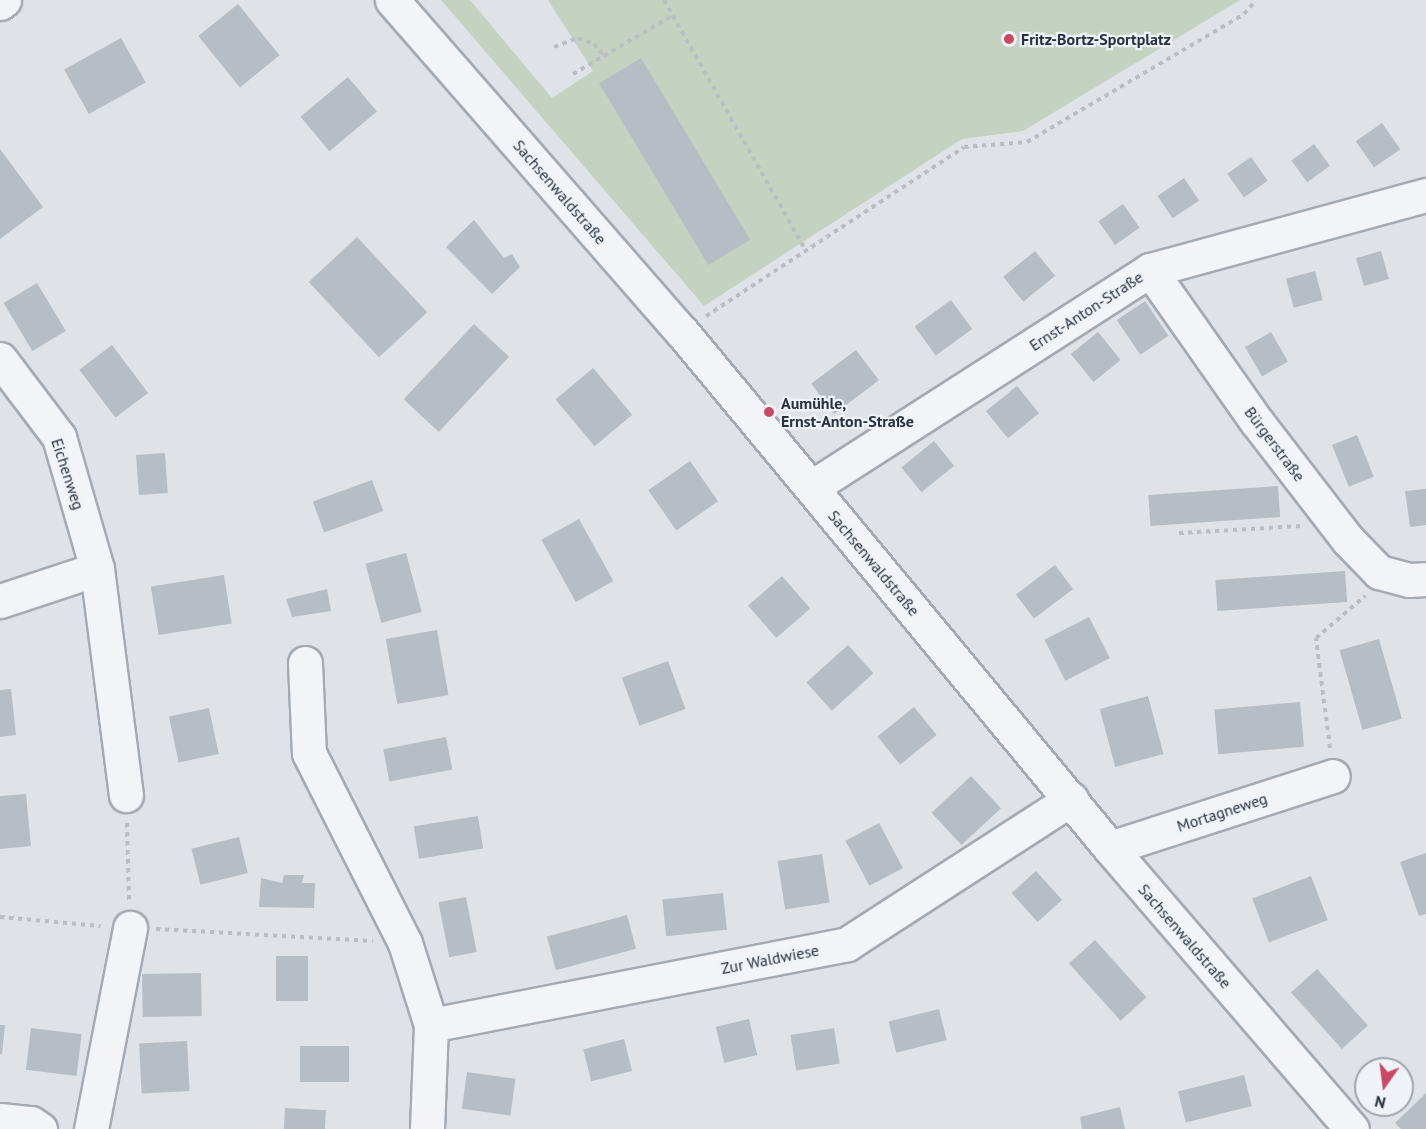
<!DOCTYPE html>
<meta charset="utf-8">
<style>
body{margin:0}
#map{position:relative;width:1426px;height:1129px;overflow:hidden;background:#dfe3e8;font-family:"PT Sans",sans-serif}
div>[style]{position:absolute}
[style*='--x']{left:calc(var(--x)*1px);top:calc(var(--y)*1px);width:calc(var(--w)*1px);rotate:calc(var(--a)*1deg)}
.green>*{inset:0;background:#c6d2c1}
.building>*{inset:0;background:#b7bdc5;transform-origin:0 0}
.path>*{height:4px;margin-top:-2px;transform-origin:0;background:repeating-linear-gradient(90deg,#babec3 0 4.5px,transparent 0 9px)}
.roads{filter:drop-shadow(2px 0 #a5aab2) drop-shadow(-2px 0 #a5aab2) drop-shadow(0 2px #a5aab2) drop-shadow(0 -2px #a5aab2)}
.minor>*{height:33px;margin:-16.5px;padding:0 16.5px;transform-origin:16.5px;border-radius:16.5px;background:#f2f4f7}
.dots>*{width:16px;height:16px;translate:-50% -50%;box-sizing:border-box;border:3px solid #eff2f6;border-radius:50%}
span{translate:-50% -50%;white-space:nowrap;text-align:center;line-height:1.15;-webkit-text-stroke:4.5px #eff2f6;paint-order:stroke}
.poi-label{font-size:16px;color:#29323f;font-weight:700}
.left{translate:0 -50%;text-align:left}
.street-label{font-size:16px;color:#29323f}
.north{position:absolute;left:1354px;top:1057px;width:60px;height:60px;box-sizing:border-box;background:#eff2f6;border:2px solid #a0a5ad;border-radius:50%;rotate:194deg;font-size:16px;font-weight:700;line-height:24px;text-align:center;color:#29323f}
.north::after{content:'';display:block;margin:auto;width:21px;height:27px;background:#ca4864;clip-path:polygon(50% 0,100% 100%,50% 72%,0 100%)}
</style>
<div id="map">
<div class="green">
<i style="clip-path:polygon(441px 0,470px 0,552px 98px,593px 71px,548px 0,1240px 0,1023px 131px,962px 139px,704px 306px)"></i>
</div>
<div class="building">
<i style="left:238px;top:4px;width:66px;height:51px;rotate:51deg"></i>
<i style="left:121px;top:38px;width:51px;height:65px;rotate:61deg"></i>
<i style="left:641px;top:58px;width:212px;height:49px;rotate:59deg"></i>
<i style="left:348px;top:77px;width:45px;height:62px;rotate:50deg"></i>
<i style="left:1382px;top:123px;width:32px;height:32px;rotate:55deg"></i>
<i style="left:1314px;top:144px;width:27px;height:28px;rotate:54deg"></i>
<i style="clip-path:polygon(0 149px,43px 207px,0 239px)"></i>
<i style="left:1251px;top:157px;width:29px;height:29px;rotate:55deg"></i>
<i style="left:1184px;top:178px;width:27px;height:32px;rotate:56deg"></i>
<i style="left:1123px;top:204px;width:29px;height:30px;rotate:55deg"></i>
<i style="clip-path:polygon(474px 220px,504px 258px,512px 254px,520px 267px,492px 294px,446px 247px)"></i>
<i style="left:357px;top:237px;width:103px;height:66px;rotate:47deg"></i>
<i style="left:1035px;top:251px;width:32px;height:41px;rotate:51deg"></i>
<i style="left:1381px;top:251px;width:29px;height:26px;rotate:74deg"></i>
<i style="left:1315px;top:271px;width:30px;height:30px;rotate:75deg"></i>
<i style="left:37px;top:283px;width:56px;height:39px;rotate:59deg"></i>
<i style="left:951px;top:300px;width:36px;height:45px;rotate:54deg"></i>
<i style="left:1145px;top:301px;width:42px;height:34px;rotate:56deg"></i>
<i style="left:474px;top:324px;width:48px;height:103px;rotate:43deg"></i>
<i style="left:1098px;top:332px;width:36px;height:35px;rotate:51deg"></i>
<i style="left:1271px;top:332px;width:34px;height:30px;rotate:60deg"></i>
<i style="left:112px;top:345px;width:60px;height:41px;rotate:53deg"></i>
<i style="left:856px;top:350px;width:38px;height:56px;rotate:53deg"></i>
<i style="left:593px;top:368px;width:61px;height:49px;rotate:50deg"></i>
<i style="left:1017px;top:386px;width:35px;height:40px;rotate:51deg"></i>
<i style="left:1357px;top:435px;width:45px;height:27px;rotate:68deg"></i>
<i style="left:934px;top:441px;width:32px;height:42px;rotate:51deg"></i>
<i style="left:165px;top:453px;width:40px;height:29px;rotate:86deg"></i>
<i style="left:690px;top:461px;width:49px;height:51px;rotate:55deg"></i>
<i style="left:372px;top:480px;width:33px;height:63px;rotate:70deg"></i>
<i style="left:1278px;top:486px;width:31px;height:130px;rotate:86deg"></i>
<i style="clip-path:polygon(1426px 489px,1426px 525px,1410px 527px,1405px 491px)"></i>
<i style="left:579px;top:519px;width:71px;height:43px;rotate:61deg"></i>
<i style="left:406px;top:553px;width:61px;height:42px;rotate:75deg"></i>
<i style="left:1055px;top:565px;width:30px;height:49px;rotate:53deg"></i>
<i style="left:1345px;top:571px;width:31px;height:130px;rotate:86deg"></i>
<i style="left:224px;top:575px;width:49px;height:74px;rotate:81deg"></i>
<i style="left:782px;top:576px;width:43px;height:45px;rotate:49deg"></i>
<i style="clip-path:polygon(327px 589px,331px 611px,292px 617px,286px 599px)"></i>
<i style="left:1089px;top:617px;width:46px;height:50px;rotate:63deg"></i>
<i style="left:437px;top:630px;width:66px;height:52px;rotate:80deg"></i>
<i style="left:1379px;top:639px;width:83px;height:41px;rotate:74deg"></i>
<i style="left:848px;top:645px;width:38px;height:56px;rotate:48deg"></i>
<i style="left:668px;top:661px;width:51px;height:49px;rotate:70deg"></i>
<i style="clip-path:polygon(11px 689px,16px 735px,0 737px,0 690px)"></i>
<i style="left:1148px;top:696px;width:60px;height:50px;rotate:75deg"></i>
<i style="left:1300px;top:702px;width:45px;height:86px;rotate:85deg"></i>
<i style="left:914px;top:707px;width:36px;height:47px;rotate:51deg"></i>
<i style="left:209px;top:708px;width:47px;height:41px;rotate:78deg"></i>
<i style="left:446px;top:737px;width:33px;height:64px;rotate:79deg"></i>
<i style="left:971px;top:776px;width:44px;height:54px;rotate:47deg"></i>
<i style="clip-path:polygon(26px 794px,31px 846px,0 849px,0 796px)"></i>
<i style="left:478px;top:816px;width:33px;height:65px;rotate:81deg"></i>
<i style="left:879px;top:823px;width:51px;height:38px;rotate:62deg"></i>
<i style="left:239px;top:837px;width:37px;height:49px;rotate:76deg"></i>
<i style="clip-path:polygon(1426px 853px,1426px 914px,1419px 916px,1400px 862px)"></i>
<i style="left:822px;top:854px;width:49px;height:45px;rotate:81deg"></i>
<i style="left:1036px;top:871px;width:39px;height:33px;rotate:48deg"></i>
<i style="clip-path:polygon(284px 875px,304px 875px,302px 883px,315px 883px,314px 908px,259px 907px,261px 878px,282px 883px)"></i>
<i style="left:1311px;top:876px;width:47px;height:63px;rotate:69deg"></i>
<i style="left:723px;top:893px;width:37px;height:61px;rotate:84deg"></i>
<i style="left:466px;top:897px;width:56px;height:28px;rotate:79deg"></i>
<i style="left:627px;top:915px;width:35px;height:83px;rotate:75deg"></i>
<i style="left:1095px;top:940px;width:77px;height:35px;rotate:48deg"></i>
<i style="left:276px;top:956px;width:32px;height:45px"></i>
<i style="left:1317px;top:969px;width:76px;height:35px;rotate:48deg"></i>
<i style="left:201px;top:973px;width:43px;height:59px;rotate:89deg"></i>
<i style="left:939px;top:1009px;width:32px;height:52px;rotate:76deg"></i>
<i style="left:749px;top:1019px;width:37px;height:34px;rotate:77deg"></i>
<i style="clip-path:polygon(0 1025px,5px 1025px,2px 1054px,0 1054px)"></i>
<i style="left:31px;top:1028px;width:51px;height:42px;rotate:7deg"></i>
<i style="left:834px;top:1028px;width:36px;height:44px;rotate:81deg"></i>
<i style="left:624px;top:1039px;width:33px;height:42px;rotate:76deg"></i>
<i style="left:187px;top:1041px;width:50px;height:48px;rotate:87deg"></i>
<i style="left:300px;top:1046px;width:49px;height:36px"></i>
<i style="left:467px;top:1072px;width:49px;height:37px;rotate:8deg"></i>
<i style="left:1244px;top:1075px;width:32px;height:68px;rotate:76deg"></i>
<i style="clip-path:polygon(1426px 1093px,1426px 1129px,1401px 1129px,1395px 1123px)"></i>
<i style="clip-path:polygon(1120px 1107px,1125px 1129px,1082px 1129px,1080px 1117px)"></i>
<i style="left:285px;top:1108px;width:41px;height:21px;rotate:3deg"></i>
</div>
<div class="path">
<i style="--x:664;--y:0;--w:288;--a:60.5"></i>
<i style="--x:554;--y:47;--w:26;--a:-21"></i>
<i style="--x:578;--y:38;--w:17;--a:21"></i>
<i style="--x:594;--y:44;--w:15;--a:48"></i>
<i style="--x:573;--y:74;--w:116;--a:-30.5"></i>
<i style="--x:706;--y:316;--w:308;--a:-33.2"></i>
<i style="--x:964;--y:147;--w:63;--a:-4.5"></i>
<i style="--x:1027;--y:142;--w:252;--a:-30.5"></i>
<i style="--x:1244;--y:14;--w:18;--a:-49"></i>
<i style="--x:1179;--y:533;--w:122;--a:-3.3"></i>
<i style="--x:1330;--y:748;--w:111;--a:-97.3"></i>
<i style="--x:1316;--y:638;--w:65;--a:-40.6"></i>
<i style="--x:127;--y:823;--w:79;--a:88.5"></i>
<i style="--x:0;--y:917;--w:101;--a:5.1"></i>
<i style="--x:156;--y:929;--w:217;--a:3.2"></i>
</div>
<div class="roads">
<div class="minor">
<i style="--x:392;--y:0;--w:441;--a:48.9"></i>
<i style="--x:682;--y:332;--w:670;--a:50.33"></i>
<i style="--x:1110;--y:848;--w:371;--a:49.3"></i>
<i style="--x:0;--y:3;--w:5;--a:-37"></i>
<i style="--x:1150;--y:270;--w:186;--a:54.9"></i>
<i style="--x:1257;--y:422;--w:149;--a:52.4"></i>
<i style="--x:1348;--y:540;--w:45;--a:45.9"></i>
<i style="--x:1379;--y:572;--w:31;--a:15"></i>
<i style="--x:1409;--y:580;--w:17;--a:-3"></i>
<i style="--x:0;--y:359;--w:98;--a:52.9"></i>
<i style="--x:59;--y:437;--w:137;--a:73.9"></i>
<i style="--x:97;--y:569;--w:228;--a:82.7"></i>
<i style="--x:812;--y:487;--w:402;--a:-32.7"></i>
<i style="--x:1150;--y:270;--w:286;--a:-15.2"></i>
<i style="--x:0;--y:601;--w:102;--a:-18.3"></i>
<i style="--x:305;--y:663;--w:90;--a:87.5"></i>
<i style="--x:309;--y:753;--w:213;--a:63.2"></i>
<i style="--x:405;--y:943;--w:86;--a:72.4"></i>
<i style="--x:431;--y:1025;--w:104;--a:92.2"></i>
<i style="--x:1110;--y:848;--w:234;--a:-17.9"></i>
<i style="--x:431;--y:1025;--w:424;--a:-11"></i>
<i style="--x:847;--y:944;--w:267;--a:-32.9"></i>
<i style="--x:0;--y:1120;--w:31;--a:6"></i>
<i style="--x:31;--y:1123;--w:11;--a:34"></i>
<i style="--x:91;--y:1129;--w:205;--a:-79"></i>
</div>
</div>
<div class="dots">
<i style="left:1009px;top:39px;background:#ca4864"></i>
<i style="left:769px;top:412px;background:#ca4864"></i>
</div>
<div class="poi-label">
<span class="left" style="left:1021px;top:39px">Fritz-Bortz-Sportplatz</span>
<span class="left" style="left:781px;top:412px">Aumühle,<br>Ernst-Anton-Straße</span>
</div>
<div class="street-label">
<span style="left:560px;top:192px;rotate:49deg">Sachsenwaldstraße</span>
<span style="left:1086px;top:311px;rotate:-33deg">Ernst-Anton-Straße</span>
<span style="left:1275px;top:444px;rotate:53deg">Bürgerstraße</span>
<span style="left:68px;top:474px;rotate:72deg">Eichenweg</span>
<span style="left:874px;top:563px;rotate:50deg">Sachsenwaldstraße</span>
<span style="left:1222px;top:812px;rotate:-18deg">Mortagneweg</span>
<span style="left:1185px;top:936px;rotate:49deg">Sachsenwaldstraße</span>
<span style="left:770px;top:959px;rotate:-11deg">Zur Waldwiese</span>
</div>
<div class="north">N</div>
</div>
